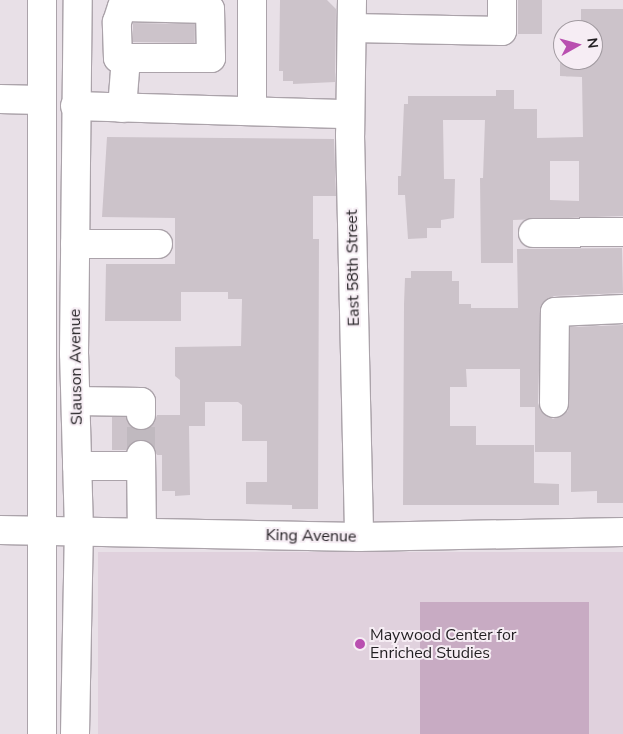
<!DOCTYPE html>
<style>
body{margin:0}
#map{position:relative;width:623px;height:734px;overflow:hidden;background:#e8e0e7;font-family:"Nunito Sans",sans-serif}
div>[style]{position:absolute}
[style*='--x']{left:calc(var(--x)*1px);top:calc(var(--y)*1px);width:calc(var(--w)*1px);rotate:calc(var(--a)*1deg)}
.built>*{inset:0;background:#e0d1dd;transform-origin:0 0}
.green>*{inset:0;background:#c8abc3;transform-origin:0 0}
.building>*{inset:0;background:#ccc3ca;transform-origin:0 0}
.minor-tunnel>*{height:28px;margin-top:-14px;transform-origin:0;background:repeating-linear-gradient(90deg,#c0b9bf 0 28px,transparent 0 42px)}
.roads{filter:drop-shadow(1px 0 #aba3aa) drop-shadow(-1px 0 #aba3aa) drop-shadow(0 1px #aba3aa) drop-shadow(0 -1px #aba3aa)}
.minor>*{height:28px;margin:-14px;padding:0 14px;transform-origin:14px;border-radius:14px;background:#fff}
.major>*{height:28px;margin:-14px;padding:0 14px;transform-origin:14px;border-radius:14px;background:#fff}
.dots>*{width:14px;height:14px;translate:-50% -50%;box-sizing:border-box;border:2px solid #f6edf4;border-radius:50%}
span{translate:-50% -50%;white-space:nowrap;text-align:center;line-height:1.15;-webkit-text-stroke:4px #f6edf4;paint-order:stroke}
.street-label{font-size:16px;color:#211e21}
.poi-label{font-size:16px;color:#211e21}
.left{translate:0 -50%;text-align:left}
.north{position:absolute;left:553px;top:20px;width:50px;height:50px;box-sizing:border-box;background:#f6edf4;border:1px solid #a19aa0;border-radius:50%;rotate:83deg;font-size:14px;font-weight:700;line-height:20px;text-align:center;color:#211e21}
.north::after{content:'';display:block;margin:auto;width:18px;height:22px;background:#b94fb0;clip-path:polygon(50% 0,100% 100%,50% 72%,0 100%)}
</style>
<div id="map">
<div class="built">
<i style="left:98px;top:552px;width:525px;height:182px"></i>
</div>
<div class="green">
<i style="left:420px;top:602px;width:169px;height:132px"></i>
</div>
<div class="building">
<i style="clip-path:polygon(280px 0,327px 0,336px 9px,335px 82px,293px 84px,293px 81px,283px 81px,283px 71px,279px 71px)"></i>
<i style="left:518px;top:0;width:24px;height:34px"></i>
<i style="clip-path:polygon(evenodd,581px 9px,623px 9px,623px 216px,513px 220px,513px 263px,481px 263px,480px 178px,483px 178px,485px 120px,443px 120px,444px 179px,455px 179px,454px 218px,441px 220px,441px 228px,427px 228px,427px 238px,408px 239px,405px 195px,398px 195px,398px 176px,401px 176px,404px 104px,408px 104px,408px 96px,496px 96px,496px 90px,514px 90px,514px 109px,537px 109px,537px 138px,583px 137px,582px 77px,560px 76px,560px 60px,593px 60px,593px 30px,581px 30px,581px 9px,550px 161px,579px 161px,579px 201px,550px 200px,550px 161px)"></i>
<i style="left:133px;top:23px;width:62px;height:19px;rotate:1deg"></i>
<i style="clip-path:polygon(107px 137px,334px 139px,336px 196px,313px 196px,313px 239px,319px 239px,318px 509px,292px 509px,292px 505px,246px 504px,246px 482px,267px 482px,267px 441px,242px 441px,242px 405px,238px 402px,205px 402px,205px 426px,189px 426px,190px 495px,175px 496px,175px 491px,162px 491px,162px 455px,157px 455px,149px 442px,140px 439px,133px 442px,127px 450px,112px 450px,112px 417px,126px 417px,133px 428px,141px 431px,154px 423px,157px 415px,180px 415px,180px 380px,175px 376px,175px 347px,241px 346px,242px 299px,228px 299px,228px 292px,181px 292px,181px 321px,105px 321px,106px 264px,175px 264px,175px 218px,102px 217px)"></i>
<i style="clip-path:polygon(622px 248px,623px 293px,554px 296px,541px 305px,538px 403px,541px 411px,553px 419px,568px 411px,570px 327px,623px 325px,623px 503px,597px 503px,597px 491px,571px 492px,571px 452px,535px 452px,535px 407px,520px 407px,520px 369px,466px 369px,467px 387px,450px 387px,450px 426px,476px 426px,476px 445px,534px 445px,534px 483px,559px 484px,559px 505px,403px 505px,404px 304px,405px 278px,411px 278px,411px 271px,452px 271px,452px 281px,459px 281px,459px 304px,471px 304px,471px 308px,518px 308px,517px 249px)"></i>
</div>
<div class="minor-tunnel">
<i style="--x:141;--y:455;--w:40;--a:-90"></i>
</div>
<div class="roads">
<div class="minor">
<i style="--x:352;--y:0;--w:135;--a:90.8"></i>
<i style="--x:350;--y:135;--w:402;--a:88.7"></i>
<i style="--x:122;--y:7;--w:88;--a:1.3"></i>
<i style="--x:210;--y:9;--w:49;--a:88.8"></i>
<i style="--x:211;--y:58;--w:93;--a:180"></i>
<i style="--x:118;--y:58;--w:36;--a:-92"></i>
<i style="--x:117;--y:22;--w:16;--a:-72"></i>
<i style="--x:352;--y:28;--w:150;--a:1.1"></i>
<i style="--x:502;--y:31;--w:31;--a:-90"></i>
<i style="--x:0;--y:99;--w:40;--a:1.4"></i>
<i style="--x:75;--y:106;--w:275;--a:1.7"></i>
<i style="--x:122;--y:108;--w:50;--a:-85.4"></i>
<i style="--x:252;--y:111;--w:111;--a:-90"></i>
<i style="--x:533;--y:233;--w:90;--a:-0.6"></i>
<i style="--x:75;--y:244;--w:83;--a:0"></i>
<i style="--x:76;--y:401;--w:65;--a:0.9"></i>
<i style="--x:141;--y:402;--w:13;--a:90"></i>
<i style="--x:554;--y:403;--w:91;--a:-89.4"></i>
<i style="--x:555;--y:312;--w:68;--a:-2.5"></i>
<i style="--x:141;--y:455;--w:77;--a:89.3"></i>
<i style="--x:77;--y:466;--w:64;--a:0"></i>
<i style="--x:0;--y:530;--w:359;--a:1.1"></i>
<i style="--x:359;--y:537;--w:264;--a:-1.1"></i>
</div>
<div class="major">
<i style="--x:42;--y:0;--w:734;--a:90"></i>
<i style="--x:75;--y:734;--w:203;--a:-88.9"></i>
<i style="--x:79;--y:531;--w:177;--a:-91.6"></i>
<i style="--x:74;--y:354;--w:354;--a:-89.4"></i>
</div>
</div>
<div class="dots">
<i style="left:360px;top:644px;background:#b94fb0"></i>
</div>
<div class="street-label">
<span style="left:353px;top:268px;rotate:-91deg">East 58th Street</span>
<span style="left:76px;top:367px;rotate:-91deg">Slauson Avenue</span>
<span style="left:311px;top:536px;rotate:1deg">King Avenue</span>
</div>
<div class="poi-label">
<span class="left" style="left:370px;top:644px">Maywood Center for<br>Enriched Studies</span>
</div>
<div class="north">N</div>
</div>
